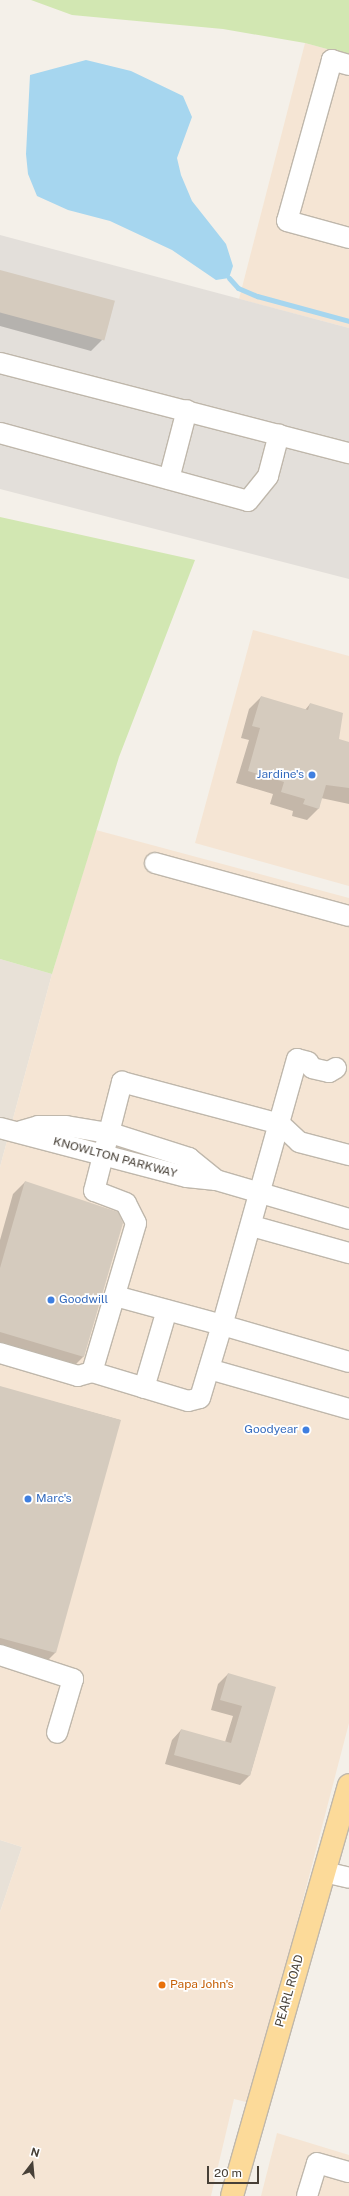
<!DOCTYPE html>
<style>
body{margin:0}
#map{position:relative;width:349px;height:2196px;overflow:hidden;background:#f4f0e9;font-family:"Public Sans",sans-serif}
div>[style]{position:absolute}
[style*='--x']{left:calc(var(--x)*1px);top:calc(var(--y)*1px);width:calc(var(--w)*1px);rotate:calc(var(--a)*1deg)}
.residential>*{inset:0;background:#e8e1d7}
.commercial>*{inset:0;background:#f5e5d4}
.industrial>*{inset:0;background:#e3dfda}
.green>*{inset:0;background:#d2e7b2}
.water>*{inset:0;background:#a6d6ef}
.shadow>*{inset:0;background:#0003}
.stream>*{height:5px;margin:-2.5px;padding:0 2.5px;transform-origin:2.5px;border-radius:2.5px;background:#a6d6ef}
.building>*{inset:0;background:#d5cbbe;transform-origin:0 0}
.roads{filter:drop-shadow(1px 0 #bfb7ab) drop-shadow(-1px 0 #bfb7ab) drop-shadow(0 1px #bfb7ab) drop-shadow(0 -1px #bfb7ab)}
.minor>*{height:20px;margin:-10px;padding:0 10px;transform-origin:10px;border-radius:10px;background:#fff}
.major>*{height:22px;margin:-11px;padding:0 11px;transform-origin:11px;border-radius:11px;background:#fcda99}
.dots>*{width:11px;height:11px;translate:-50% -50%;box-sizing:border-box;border:2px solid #fff;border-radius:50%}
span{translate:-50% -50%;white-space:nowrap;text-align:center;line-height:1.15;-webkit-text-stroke:3.5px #fff;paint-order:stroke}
.shop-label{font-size:12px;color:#366cbe}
.right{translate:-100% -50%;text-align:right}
.left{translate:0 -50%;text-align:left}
.street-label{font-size:12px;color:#474037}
.food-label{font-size:12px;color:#c56008}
.north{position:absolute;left:12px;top:2144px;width:40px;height:40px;-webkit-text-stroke:3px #fff;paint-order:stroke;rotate:16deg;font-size:11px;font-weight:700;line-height:16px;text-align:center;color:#474037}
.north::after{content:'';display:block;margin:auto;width:14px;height:18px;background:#474037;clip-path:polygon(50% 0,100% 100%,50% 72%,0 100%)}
.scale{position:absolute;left:207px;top:2166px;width:52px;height:18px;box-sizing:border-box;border:2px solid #474037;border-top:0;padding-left:5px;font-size:12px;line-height:14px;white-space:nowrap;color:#474037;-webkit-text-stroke:3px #fff;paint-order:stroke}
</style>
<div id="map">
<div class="residential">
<i style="clip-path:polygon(0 959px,52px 974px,0 1167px)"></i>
<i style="clip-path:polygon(0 1840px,22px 1847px,0 1912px)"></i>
</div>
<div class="commercial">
<i style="clip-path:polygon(305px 43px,349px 55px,349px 328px,239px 299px)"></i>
<i style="clip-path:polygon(253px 630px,349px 656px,349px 886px,195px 843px)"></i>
<i style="clip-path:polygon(96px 830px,349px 898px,349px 1723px,250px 2103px,234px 2099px,211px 2196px,0 2196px,0 1912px,22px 1847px,0 1840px,0 1167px,52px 974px)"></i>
<i style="clip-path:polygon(277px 2133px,349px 2155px,349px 2196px,261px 2196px)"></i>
</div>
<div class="industrial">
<i style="clip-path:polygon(0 235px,349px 328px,349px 579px,0 489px)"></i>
</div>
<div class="green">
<i style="clip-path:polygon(31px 0,349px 0,349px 55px,305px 43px,223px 29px,72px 15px)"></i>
<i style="clip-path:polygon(0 517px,195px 560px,119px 757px,52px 974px,0 959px)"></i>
</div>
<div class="water">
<i style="clip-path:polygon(86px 60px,131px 71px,183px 96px,192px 117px,177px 158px,181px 175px,192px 201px,226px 244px,233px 266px,229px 278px,216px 280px,172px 250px,110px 221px,68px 210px,37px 196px,28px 174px,26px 154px,30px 75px)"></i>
</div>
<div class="shadow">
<i style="clip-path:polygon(0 271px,103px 339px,91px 351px,0 326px)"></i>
<i style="clip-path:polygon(261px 697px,305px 710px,310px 704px,338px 740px,349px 743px,349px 804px,321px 798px,319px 808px,307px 820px,292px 816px,293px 811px,270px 804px,273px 794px,236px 783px,249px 740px,241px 738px,249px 709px)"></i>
<i style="clip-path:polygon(25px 1182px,84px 1356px,72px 1368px,0 1347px,0 1240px,13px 1194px)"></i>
<i style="clip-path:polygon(0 1387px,120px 1420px,55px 1653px,43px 1665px,0 1653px)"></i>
<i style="clip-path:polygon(228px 1674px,275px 1688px,250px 1775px,240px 1785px,165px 1764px,172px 1740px,181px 1730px,225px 1742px,233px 1716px,211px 1710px,218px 1684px)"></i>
</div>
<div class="stream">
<i style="--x:229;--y:278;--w:13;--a:48"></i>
<i style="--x:238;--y:288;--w:21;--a:23"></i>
<i style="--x:257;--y:296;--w:95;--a:15.2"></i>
</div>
<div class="building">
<i style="left:0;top:270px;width:119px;height:41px;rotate:15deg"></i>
<i style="clip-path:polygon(261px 696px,308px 710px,310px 703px,343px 713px,339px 739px,349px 742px,349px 788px,326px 785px,319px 809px,303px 804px,305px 799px,281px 792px,284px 782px,248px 771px,260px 728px,252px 726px)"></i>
<i style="clip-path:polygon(25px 1181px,118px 1212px,123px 1223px,84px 1357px,0 1332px,0 1268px)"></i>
<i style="clip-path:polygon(0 1386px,121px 1420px,56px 1653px,0 1638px)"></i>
<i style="clip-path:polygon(228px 1673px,276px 1687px,250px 1776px,174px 1755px,181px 1729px,231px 1743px,242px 1706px,220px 1700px)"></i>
</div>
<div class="roads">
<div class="minor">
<i style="--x:349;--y:65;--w:18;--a:-164"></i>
<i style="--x:332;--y:60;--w:167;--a:105.6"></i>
<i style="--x:287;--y:221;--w:64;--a:15.3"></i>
<i style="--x:0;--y:363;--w:360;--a:14.5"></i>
<i style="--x:0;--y:433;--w:257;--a:15.3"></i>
<i style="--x:248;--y:501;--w:32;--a:-51"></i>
<i style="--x:268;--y:476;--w:43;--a:-75.3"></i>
<i style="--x:169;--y:479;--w:71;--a:-75.4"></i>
<i style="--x:155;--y:863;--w:201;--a:15.3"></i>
<i style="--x:336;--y:1068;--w:8;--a:150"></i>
<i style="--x:329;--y:1072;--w:17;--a:-167"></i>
<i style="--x:312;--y:1068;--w:7;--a:-124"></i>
<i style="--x:308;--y:1062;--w:11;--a:-165"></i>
<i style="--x:297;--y:1059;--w:276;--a:105.7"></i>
<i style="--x:222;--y:1325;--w:132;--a:16.2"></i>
<i style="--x:0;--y:1128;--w:193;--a:14.7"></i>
<i style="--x:187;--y:1177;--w:29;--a:6"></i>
<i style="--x:216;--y:1180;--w:139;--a:16.3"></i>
<i style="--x:21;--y:1131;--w:18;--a:-16"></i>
<i style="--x:38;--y:1126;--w:28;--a:0"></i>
<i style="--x:66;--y:1126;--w:49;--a:9.5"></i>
<i style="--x:114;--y:1134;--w:79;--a:17.7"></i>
<i style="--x:189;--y:1158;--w:35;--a:39"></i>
<i style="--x:252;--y:1226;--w:101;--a:15.6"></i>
<i style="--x:0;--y:1353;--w:81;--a:16.4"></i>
<i style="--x:78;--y:1376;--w:15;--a:-16"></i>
<i style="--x:92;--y:1372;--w:155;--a:-73.5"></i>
<i style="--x:136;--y:1223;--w:22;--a:-117"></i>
<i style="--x:126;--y:1203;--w:34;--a:-159"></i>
<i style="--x:94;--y:1191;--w:113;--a:-75.6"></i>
<i style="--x:122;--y:1082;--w:163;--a:14.9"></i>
<i style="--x:280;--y:1124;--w:26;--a:43"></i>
<i style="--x:299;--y:1142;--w:52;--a:14.6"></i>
<i style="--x:209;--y:1369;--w:146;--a:15.9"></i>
<i style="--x:92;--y:1372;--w:100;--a:16.8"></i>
<i style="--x:188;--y:1401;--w:12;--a:-14"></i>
<i style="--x:200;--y:1398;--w:76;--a:-73.2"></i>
<i style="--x:222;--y:1325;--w:111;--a:-164.8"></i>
<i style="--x:144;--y:1388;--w:81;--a:-73.6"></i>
<i style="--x:0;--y:1655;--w:77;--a:18.2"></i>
<i style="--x:73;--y:1679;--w:56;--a:106.5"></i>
<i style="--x:324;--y:1872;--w:26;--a:13"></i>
<i style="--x:307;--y:2196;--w:34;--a:-73"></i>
<i style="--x:317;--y:2163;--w:33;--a:16"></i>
</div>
<div class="major">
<i style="--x:232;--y:2196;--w:427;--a:-74.1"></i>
</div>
</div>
<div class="dots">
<i style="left:312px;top:775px;background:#3f7fe0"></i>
<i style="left:51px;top:1300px;background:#3f7fe0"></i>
<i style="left:306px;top:1430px;background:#3f7fe0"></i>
<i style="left:28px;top:1499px;background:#3f7fe0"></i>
<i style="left:162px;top:1985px;background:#e8710a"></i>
</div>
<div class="shop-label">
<span class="right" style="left:304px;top:775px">Jardine's</span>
<span class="left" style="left:59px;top:1300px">Goodwill</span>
<span class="right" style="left:298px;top:1430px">Goodyear</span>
<span class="left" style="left:36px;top:1499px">Marc's</span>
</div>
<div class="street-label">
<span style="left:115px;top:1158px;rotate:15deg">KNOWLTON PARKWAY</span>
<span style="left:290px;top:1991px;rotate:-74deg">PEARL ROAD</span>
</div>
<div class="food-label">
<span class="left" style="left:170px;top:1985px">Papa John's</span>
</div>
<div class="north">N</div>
<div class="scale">20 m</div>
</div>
